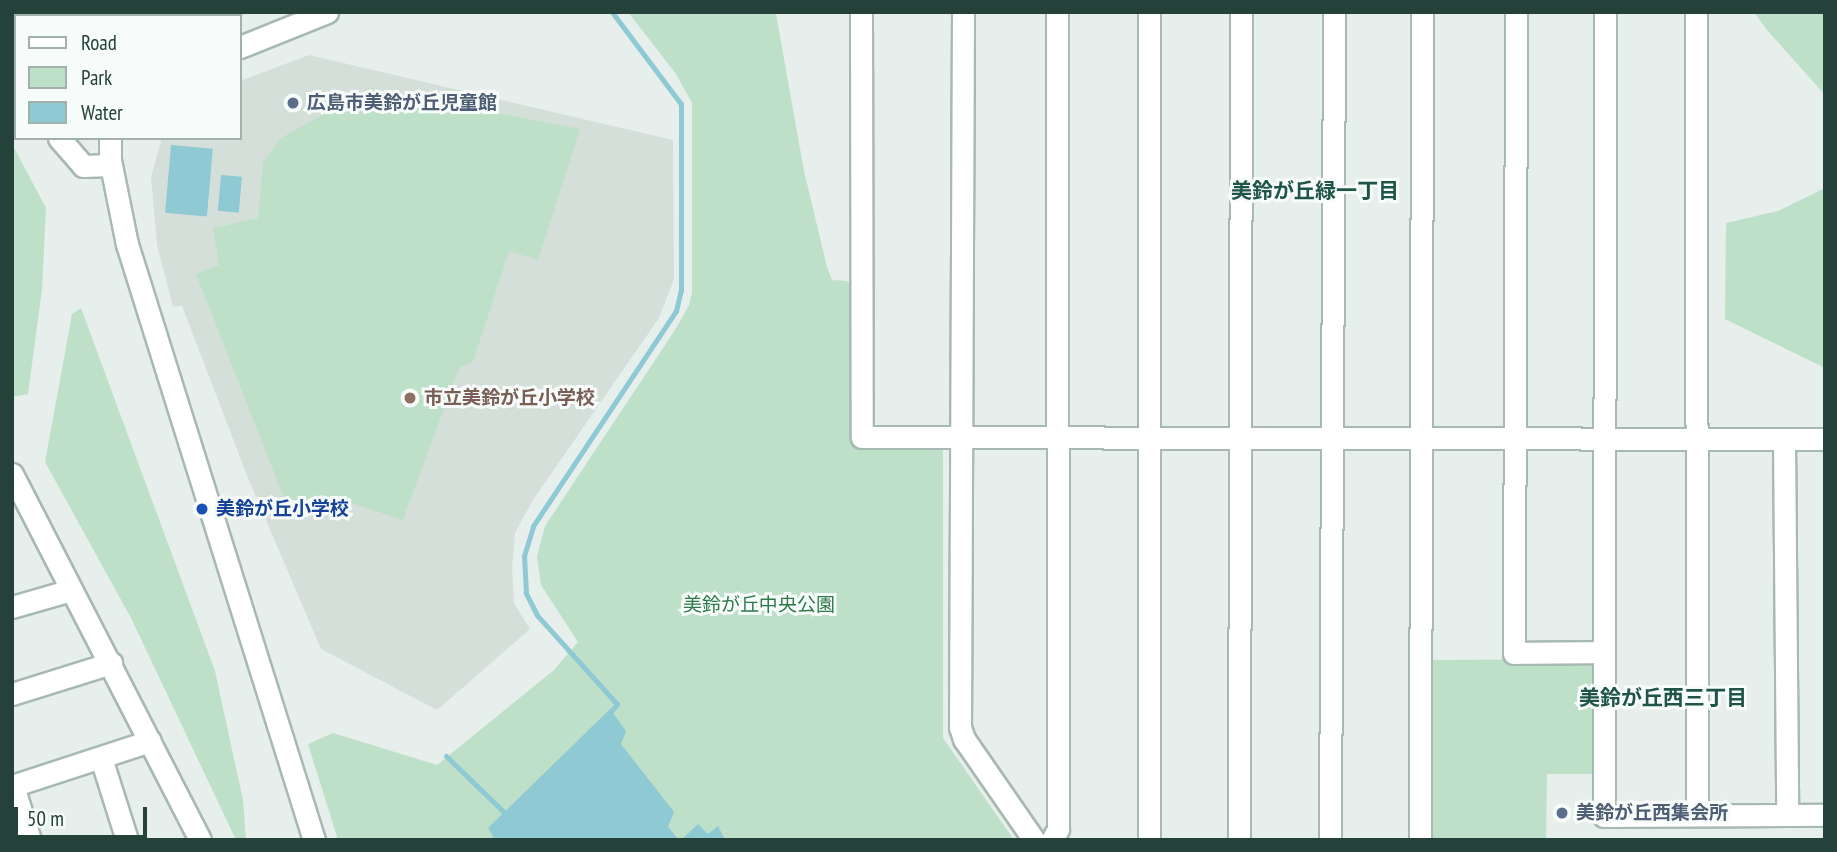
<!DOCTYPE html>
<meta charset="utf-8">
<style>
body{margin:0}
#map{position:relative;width:1837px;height:852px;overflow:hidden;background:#e6efeb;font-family:"PT Sans Narrow","Noto Sans JP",sans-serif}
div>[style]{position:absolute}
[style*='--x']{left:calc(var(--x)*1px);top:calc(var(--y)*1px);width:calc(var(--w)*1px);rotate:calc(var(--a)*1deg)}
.built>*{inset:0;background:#d4dfda}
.green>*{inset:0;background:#bfe0c8}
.water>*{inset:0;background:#8ec9d4;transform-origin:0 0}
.stream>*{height:5px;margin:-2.5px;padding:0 2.5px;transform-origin:2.5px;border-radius:2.5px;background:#8ec9d4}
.roads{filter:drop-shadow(2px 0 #a8b8b2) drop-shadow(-2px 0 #a8b8b2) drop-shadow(0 2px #a8b8b2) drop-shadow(0 -2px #a8b8b2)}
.minor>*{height:21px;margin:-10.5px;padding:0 10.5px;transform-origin:10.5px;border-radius:10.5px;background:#fff}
.dots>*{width:19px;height:19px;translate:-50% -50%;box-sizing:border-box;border:4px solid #f7fbf9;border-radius:50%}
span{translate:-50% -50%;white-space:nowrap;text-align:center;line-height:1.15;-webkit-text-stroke:6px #f7fbf9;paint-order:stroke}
.service-label{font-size:19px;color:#4e5e75;font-weight:700}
.left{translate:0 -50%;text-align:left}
.education-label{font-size:19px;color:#785e54;font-weight:700}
.transit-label{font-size:19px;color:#164399;font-weight:700}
.park-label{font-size:19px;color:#2d7a4b}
.neighbourhood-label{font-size:21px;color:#1f5548;font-weight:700}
.frame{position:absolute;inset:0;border:14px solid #24423a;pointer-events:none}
.legend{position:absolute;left:14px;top:14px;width:228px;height:126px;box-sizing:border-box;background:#f7fbf9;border:2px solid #a3b1ad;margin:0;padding:9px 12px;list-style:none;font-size:21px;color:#24423a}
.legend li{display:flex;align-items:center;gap:14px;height:35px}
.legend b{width:35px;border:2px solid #a3b1ad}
.scale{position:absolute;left:14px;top:807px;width:133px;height:32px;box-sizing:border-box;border:4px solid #24423a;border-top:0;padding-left:9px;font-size:21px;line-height:24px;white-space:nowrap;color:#24423a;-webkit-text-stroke:5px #f7fbf9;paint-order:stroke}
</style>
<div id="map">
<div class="built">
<i style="clip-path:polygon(143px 12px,250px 12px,240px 17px,142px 16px)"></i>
<i style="clip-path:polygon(309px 55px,673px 140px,674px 279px,659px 318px,533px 500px,515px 533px,512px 568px,514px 603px,530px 629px,437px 710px,321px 649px,248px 478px,182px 306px,173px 307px,157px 245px,151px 177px,162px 138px,240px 138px,240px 81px)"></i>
</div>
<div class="green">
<i style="clip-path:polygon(628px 12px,776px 14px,804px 171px,827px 267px,832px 280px,847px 281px,853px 288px,853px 446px,939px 446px,943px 450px,943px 738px,1014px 840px,338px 840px,308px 744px,333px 733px,437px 765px,554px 670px,578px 642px,541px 585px,537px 557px,545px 526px,675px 330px,689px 305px,692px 293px,692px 103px,676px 74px)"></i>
<i style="clip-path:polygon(1754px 12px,1825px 12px,1825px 95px,1767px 30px)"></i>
<i style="clip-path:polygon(370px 88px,580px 129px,538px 260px,509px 251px,473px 362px,459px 368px,403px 520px,345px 501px,293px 521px,196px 274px,219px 265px,213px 228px,258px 218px,263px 162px,281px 138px)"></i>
<i style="clip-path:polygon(12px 144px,46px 208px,42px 289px,28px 394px,12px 397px)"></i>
<i style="clip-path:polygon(1825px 188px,1825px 368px,1725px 319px,1726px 223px,1778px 211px)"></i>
<i style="clip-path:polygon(81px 308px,215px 671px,243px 800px,246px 840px,236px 840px,131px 618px,45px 462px,72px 314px)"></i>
<i style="clip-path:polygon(1586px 659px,1597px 671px,1596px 774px,1547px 774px,1546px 840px,1431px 840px,1431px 660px)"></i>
</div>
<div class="water">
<i style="left:171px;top:145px;width:42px;height:68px;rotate:5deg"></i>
<i style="left:221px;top:175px;width:21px;height:36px;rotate:5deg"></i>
<i style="clip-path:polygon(610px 709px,626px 731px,621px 744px,674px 812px,668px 827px,679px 840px,495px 840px,488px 828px)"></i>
<i style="clip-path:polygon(698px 824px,708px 834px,718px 826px,725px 840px,681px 840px)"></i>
</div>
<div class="stream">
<i style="--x:607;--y:716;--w:16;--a:-50"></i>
<i style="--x:617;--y:704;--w:120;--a:-132"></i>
<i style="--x:537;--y:615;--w:25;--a:-117"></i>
<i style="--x:526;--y:593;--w:37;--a:-93"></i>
<i style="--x:524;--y:556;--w:31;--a:-73"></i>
<i style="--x:533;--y:526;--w:258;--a:-56.4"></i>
<i style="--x:676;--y:311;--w:22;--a:-77"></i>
<i style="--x:681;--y:290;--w:186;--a:-90"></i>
<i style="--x:681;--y:104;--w:115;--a:-126.9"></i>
<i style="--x:446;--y:756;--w:88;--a:44.1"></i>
</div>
<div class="roads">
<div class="minor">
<i style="--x:108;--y:12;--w:4;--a:90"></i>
<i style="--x:861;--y:12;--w:425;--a:89.9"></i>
<i style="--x:862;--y:437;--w:963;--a:0.12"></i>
<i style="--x:963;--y:12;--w:715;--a:90.24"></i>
<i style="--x:960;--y:727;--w:13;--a:72"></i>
<i style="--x:964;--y:739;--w:123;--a:55.3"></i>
<i style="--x:1149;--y:12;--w:828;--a:90"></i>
<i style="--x:1516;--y:12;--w:641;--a:90.18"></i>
<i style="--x:1514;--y:653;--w:89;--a:-0.6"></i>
<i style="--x:1605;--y:12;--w:804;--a:90.07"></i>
<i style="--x:1604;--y:816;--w:221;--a:-0.3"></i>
<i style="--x:1696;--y:12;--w:802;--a:89.93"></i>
<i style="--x:240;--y:47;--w:94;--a:-21.9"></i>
<i style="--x:12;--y:81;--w:6;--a:45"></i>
<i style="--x:59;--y:138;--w:37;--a:49"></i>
<i style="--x:83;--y:166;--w:28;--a:-2"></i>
<i style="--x:110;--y:138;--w:22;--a:90"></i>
<i style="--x:110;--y:160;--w:86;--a:78.6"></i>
<i style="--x:127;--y:244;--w:625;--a:72.58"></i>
<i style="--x:1784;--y:439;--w:376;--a:89.5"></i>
<i style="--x:12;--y:474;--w:411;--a:62.8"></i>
<i style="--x:12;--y:607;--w:61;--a:-16.1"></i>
<i style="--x:12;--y:694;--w:104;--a:-17.4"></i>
<i style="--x:101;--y:758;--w:86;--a:72.4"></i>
<i style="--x:12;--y:786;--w:145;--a:-18.1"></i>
<i style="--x:13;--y:786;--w:57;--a:72.5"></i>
<i style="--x:1052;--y:840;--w:13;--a:-61"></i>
<i style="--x:1058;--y:829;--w:817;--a:-90.07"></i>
<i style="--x:1239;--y:840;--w:828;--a:-89.86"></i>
<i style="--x:1330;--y:840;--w:828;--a:-89.72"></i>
<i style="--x:1420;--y:840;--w:828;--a:-89.86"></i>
</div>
</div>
<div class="dots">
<i style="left:293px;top:103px;background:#5c6f8a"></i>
<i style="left:410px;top:398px;background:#8d6e63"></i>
<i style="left:202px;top:509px;background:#1a4fb4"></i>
<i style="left:1562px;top:813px;background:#5c6f8a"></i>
</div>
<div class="service-label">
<span class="left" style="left:307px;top:103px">広島市美鈴が丘児童館</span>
<span class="left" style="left:1576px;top:813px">美鈴が丘西集会所</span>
</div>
<div class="education-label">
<span class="left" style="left:424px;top:398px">市立美鈴が丘小学校</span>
</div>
<div class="transit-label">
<span class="left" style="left:216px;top:509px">美鈴が丘小学校</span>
</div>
<div class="park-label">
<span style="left:759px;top:605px">美鈴が丘中央公園</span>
</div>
<div class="neighbourhood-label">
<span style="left:1315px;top:191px">美鈴が丘緑一丁目</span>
<span style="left:1663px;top:698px">美鈴が丘西三丁目</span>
</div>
<div class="frame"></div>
<ul class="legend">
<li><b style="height:9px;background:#fff"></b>Road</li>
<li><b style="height:19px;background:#bfe0c8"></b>Park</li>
<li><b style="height:19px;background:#8ec9d4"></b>Water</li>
</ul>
<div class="scale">50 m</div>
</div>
